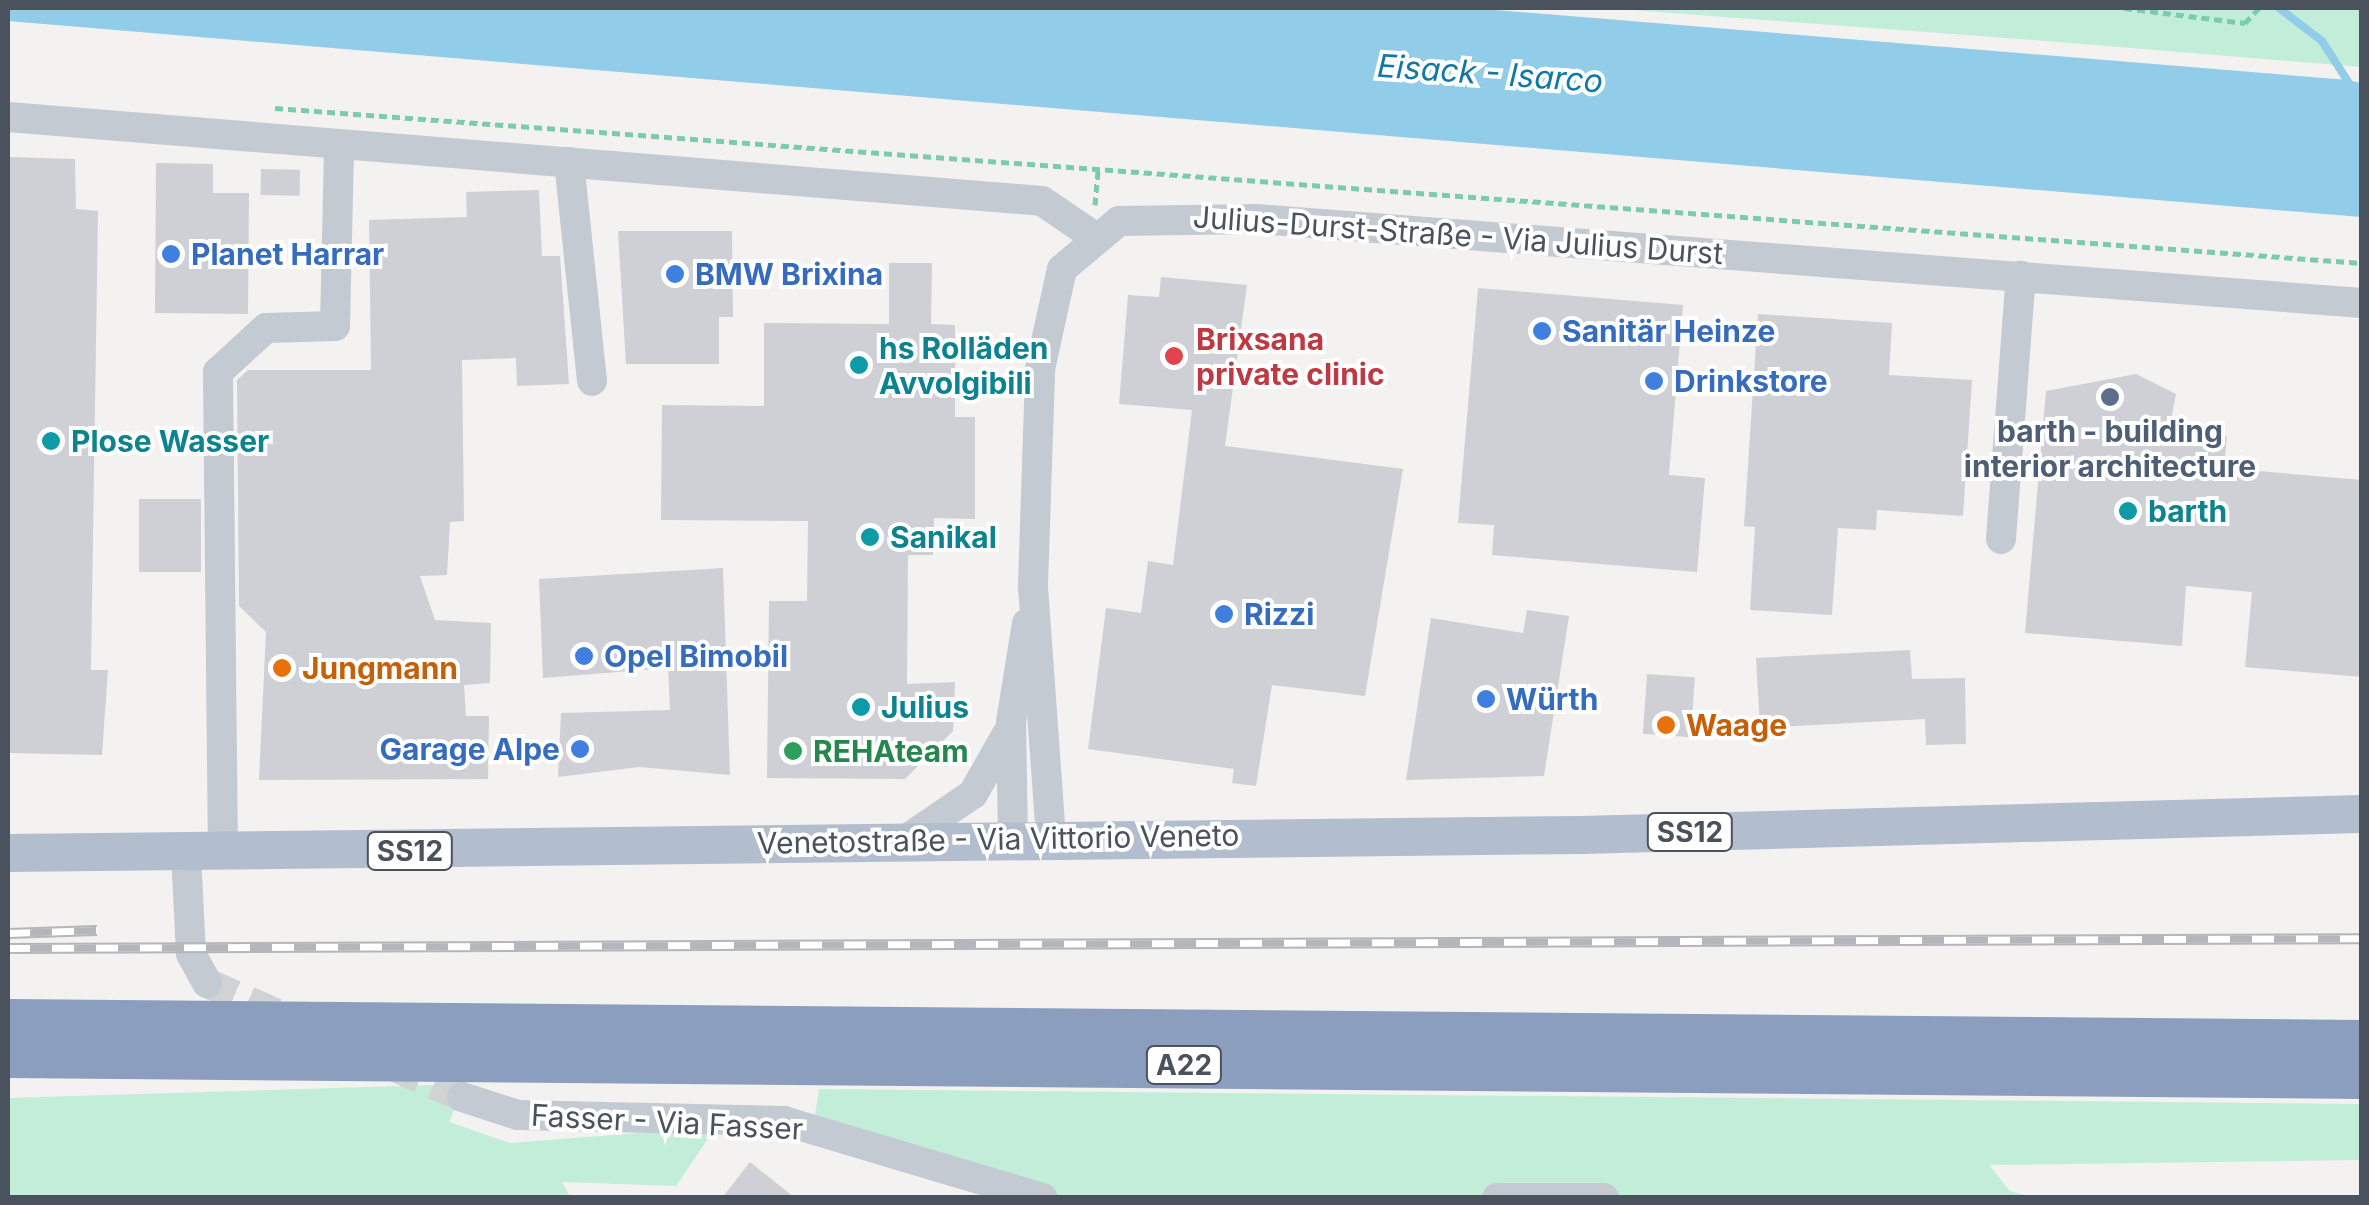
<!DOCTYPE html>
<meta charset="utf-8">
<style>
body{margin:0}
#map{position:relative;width:2369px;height:1205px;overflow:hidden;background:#f3f2f1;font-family:Inter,sans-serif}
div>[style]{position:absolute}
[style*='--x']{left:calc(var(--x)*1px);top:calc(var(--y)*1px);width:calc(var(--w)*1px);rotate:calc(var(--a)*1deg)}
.green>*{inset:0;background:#c2eed9}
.water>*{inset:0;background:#91cce9}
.stream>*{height:8px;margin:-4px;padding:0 4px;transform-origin:4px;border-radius:4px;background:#91cce9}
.building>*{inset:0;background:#ced0d5;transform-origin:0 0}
.minor-tunnel>*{height:30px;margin-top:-15px;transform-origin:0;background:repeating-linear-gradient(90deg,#d1d2d4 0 30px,transparent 0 45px)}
.path>*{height:5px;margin-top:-2.5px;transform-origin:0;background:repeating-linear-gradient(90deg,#7bcbae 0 8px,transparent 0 13px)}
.minor>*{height:30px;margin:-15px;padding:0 15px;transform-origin:15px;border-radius:15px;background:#c3cad2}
.major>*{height:38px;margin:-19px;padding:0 19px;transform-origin:19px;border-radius:19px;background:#b2bdce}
.highway>*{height:45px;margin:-22.5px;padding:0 22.5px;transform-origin:22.5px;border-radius:22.5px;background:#8b9ebe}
.rail>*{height:11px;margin-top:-5.5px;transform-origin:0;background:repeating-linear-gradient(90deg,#fff 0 22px,#b4b6bb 0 44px);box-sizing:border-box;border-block:2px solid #b4b6bb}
.dots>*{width:28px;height:28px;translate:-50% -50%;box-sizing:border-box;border:5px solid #fff;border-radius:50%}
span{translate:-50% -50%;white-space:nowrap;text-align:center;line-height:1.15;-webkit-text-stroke:8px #fff;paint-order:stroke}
.shield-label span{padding:2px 8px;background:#fff;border:2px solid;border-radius:8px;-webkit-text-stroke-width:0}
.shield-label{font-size:28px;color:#4a525e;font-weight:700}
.street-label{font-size:30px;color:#4a525e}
.shop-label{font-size:30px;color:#366cbe;font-weight:700}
.left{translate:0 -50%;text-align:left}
.right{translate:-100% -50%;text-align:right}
.health-label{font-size:30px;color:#be3a42;font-weight:700}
.culture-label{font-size:30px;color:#0d838f;font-weight:700}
.service-label{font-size:30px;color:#4e5e75;font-weight:700}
.food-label{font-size:30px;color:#c56008;font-weight:700}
.leisure-label{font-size:30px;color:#27864d;font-weight:700}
.water-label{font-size:32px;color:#1277a9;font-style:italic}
.frame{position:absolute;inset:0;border:10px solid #4a525e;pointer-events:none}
</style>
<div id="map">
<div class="green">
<i style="clip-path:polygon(1604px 8px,2361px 8px,2361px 67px,2033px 40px)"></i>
<i style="clip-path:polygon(465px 1084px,449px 1122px,510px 1143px,716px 1127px,676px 1186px,562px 1182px,570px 1197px,8px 1198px,8px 1098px)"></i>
<i style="clip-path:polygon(819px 1089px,2361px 1104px,2362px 1160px,1989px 1165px,2010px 1191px,2036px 1198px,1043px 1198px,813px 1128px)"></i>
</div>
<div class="water">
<i style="clip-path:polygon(8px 8px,1471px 8px,2348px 80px,2361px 83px,2361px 217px,8px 21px)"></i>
</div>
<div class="stream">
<i style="--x:2279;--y:8;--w:54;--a:37.5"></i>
<i style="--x:2322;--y:41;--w:56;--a:57.4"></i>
</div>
<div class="building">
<i style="clip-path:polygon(8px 157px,75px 159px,76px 209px,98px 211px,91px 670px,108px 670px,102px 755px,8px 753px)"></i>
<i style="clip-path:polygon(156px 163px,213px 164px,213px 193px,249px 193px,248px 314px,155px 313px)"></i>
<i style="left:261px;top:169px;width:39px;height:26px;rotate:1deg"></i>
<i style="clip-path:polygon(539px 190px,542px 256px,560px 256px,569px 384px,517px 386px,516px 358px,462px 360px,464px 521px,450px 522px,447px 575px,420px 576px,435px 620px,491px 623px,490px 683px,464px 685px,466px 716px,489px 716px,488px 779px,259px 780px,266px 632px,239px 606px,237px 380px,248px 370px,371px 370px,369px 220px,467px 217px,466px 192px)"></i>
<i style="clip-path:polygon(618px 231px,732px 231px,733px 317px,719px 317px,719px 364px,626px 364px)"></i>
<i style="clip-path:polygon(889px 263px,932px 263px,931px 324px,955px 325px,955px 417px,975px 417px,975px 519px,934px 518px,933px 555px,908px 555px,907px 684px,955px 682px,953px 731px,905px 779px,767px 778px,769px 601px,807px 601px,808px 521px,661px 520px,662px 405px,764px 406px,764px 323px,889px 324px)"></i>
<i style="clip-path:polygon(1161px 277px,1247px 285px,1225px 446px,1403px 469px,1365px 696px,1272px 685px,1256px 786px,1232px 783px,1234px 769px,1088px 749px,1106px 608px,1141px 613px,1148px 561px,1173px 565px,1192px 410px,1119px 404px,1128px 295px,1159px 297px)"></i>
<i style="clip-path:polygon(1478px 288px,1683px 305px,1669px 475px,1705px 478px,1697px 572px,1492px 555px,1494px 525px,1458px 523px)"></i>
<i style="clip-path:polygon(1758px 314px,1892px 323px,1889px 375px,1972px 380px,1963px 516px,1877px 510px,1876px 530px,1838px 528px,1832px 615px,1750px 610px,1755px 527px,1744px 526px)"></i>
<i style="clip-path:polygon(2136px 374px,2176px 394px,2169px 431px,2227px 436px,2224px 468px,2362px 480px,2362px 677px,2245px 667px,2252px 592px,2186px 586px,2182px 646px,2025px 633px,2046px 391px)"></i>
<i style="left:139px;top:499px;width:62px;height:73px"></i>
<i style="clip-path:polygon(723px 568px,730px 775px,639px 767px,558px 777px,561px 713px,670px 710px,668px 668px,543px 678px,539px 579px)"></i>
<i style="clip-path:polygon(1527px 610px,1569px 616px,1544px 776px,1406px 780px,1431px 618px,1523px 633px)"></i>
<i style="clip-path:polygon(1910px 650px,1912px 679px,1965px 678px,1966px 744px,1926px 745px,1925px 719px,1760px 728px,1756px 658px)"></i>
<i style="left:1647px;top:674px;width:48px;height:60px;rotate:4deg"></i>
<i style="clip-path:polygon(750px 1162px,795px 1198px,722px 1198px)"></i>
</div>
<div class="minor-tunnel">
<i style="--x:207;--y:983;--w:82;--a:23.7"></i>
<i style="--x:393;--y:1066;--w:76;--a:24.2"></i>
</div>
<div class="path">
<i style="--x:2124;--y:8;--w:122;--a:7.1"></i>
<i style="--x:2245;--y:23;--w:21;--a:-47"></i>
<i style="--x:275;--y:108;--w:2093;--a:4.25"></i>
<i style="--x:1095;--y:205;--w:37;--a:-85"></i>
</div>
<div class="minor">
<i style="--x:8;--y:117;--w:1037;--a:4.64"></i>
<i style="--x:1042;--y:201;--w:60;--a:34.2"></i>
<i style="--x:569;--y:162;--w:220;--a:84"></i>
<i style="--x:2001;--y:539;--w:264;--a:-85.7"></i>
<i style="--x:1013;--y:838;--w:116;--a:-91"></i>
<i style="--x:1011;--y:722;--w:100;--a:-80.8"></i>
<i style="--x:1051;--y:838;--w:254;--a:-94.1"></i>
<i style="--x:1033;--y:585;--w:216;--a:-88.1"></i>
<i style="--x:1040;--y:369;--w:102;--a:-77.6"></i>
<i style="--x:1062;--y:269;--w:75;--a:-40.1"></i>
<i style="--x:1119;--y:221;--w:137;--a:-0.8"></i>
<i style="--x:1256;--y:219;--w:1109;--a:4.34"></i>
<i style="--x:904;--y:841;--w:83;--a:-34.3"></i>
<i style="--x:973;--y:794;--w:69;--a:-60.5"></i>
<i style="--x:186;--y:854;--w:100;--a:87.1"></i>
<i style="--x:191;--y:954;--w:33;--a:61"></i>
<i style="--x:223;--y:854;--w:482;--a:-90.6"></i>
<i style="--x:218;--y:372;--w:65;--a:-42.5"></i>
<i style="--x:266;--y:328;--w:69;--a:-1.7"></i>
<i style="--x:335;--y:326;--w:180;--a:-88.7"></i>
<i style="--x:462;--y:1097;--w:59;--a:17.8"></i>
<i style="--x:518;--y:1115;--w:266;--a:1.3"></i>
<i style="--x:784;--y:1121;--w:270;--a:16.6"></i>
<i style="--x:1497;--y:1198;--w:107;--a:0"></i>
</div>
<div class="major">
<i style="--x:8;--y:853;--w:1573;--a:-0.66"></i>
<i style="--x:1581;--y:835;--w:781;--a:-1.54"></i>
</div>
<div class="highway">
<i style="--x:8;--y:1021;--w:2354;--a:0.51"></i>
<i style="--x:8;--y:1055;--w:2354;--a:0.51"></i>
</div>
<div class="rail">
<i style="--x:8;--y:933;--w:89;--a:-1.9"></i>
<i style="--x:8;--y:948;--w:2354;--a:-0.24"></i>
</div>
<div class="dots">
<i style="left:171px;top:254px;background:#3f7fe0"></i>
<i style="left:675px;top:274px;background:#3f7fe0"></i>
<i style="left:1542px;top:331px;background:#3f7fe0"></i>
<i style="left:1174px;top:356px;background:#e0444e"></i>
<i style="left:859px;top:365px;background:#0f9aa8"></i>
<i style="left:1654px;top:381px;background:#3f7fe0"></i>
<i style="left:2110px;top:397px;background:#5c6f8a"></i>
<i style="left:51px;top:441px;background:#0f9aa8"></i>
<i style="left:2128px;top:511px;background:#0f9aa8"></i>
<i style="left:870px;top:537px;background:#0f9aa8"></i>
<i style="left:1224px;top:614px;background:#3f7fe0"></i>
<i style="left:584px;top:656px;background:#3f7fe0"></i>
<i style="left:282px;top:668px;background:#e8710a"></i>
<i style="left:1486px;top:699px;background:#3f7fe0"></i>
<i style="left:861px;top:707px;background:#0f9aa8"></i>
<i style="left:1666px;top:725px;background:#e8710a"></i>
<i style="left:580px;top:749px;background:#3f7fe0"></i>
<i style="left:793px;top:751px;background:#2e9e5b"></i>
</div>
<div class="shield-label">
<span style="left:1690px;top:832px">SS12</span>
<span style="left:410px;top:851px">SS12</span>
<span style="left:1184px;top:1065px">A22</span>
</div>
<div class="street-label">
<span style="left:1458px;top:235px;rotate:4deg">Julius-Durst-Straße - Via Julius Durst</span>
<span style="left:998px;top:839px;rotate:-1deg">Venetostraße - Via Vittorio Veneto</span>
<span style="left:667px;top:1122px;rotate:3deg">Fasser - Via Fasser</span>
</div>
<div class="shop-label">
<span class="left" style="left:191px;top:254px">Planet Harrar</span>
<span class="left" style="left:695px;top:274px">BMW Brixina</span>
<span class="left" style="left:1562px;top:331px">Sanitär Heinze</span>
<span class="left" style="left:1674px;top:381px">Drinkstore</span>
<span class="left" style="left:1244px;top:614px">Rizzi</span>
<span class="left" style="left:604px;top:656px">Opel Bimobil</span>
<span class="left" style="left:1506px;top:699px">Würth</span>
<span class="right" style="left:560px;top:749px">Garage Alpe</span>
</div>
<div class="health-label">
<span class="left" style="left:1196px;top:356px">Brixsana<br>private clinic</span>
</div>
<div class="culture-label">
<span class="left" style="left:879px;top:365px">hs Rolläden<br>Avvolgibili</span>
<span class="left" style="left:71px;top:441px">Plose Wasser</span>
<span class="left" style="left:2148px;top:511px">barth</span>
<span class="left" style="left:890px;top:537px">Sanikal</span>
<span class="left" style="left:881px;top:707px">Julius</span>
</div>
<div class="service-label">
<span style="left:2110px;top:448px">barth - building<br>interior architecture</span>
</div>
<div class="food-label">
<span class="left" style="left:302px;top:668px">Jungmann</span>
<span class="left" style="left:1686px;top:725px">Waage</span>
</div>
<div class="leisure-label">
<span class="left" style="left:813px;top:751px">REHAteam</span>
</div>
<div class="water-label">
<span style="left:1490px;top:74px;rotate:4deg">Eisack - Isarco</span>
</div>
<div class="frame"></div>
</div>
